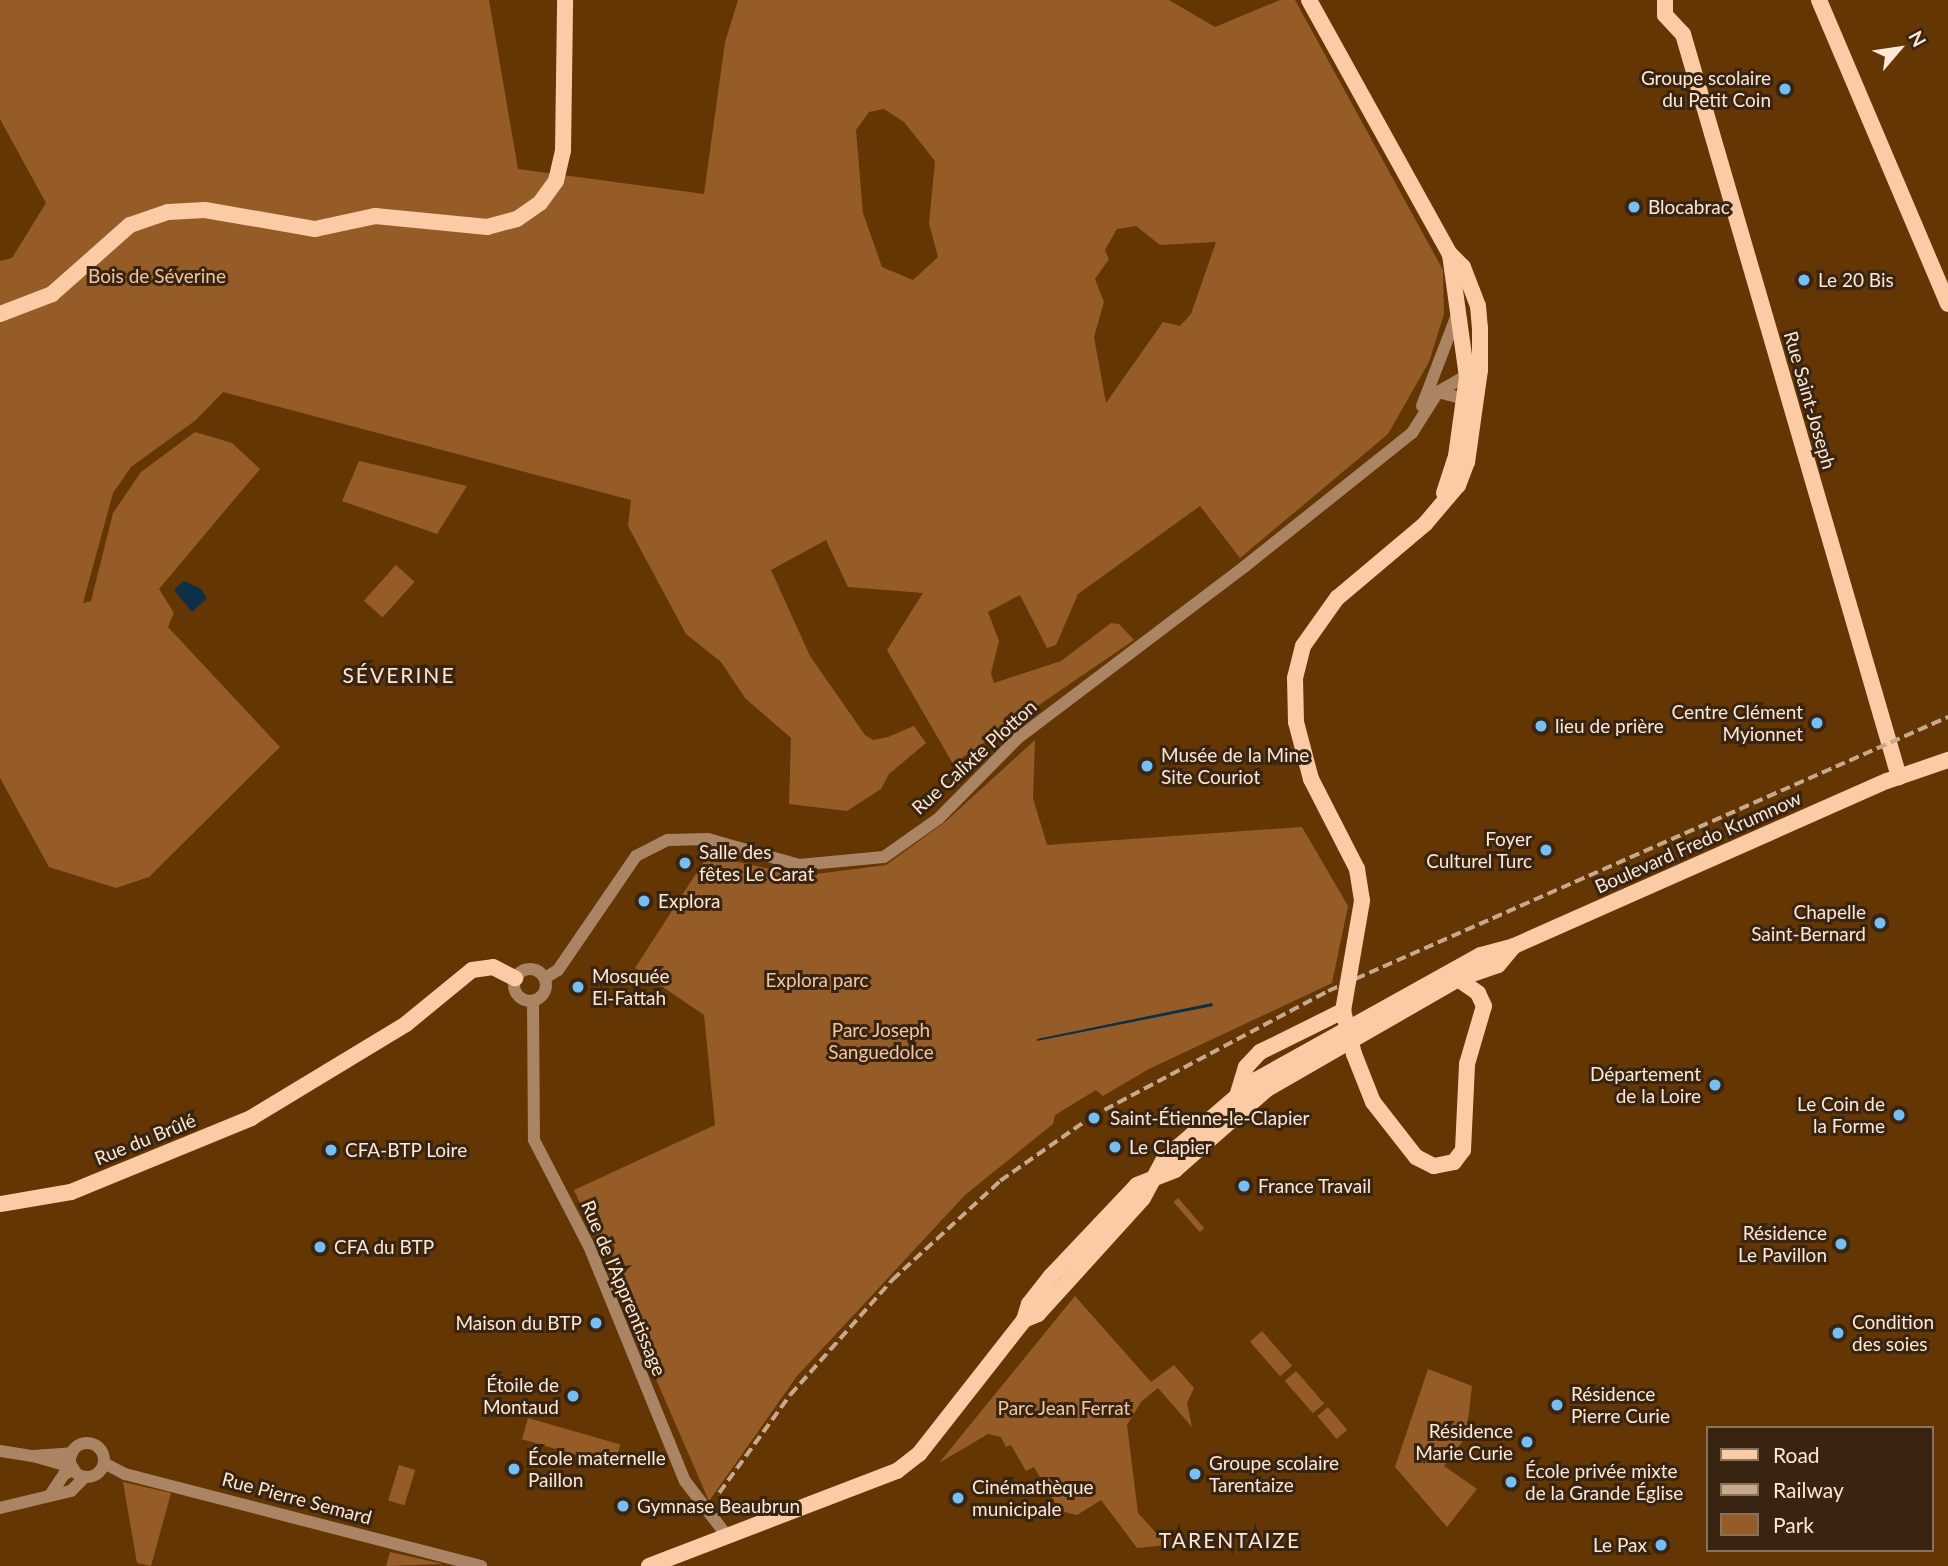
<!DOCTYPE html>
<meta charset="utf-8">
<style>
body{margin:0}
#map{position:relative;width:1948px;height:1566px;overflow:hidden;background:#633604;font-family:Lato,sans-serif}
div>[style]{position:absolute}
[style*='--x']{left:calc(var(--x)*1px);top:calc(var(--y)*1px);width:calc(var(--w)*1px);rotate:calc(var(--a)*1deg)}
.green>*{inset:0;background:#955c27;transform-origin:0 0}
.water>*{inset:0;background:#0b3047}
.minor>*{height:12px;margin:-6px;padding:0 6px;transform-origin:6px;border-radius:6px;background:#ab8464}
.minor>.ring{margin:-6px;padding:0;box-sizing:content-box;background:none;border:12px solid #ab8464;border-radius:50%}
.major>*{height:16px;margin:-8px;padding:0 8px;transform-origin:8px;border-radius:8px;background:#fbcba5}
.rail>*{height:3.5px;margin-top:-1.75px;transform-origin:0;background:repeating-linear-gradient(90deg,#c7a98c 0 10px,transparent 0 15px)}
.major-bridge>*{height:16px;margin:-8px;padding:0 8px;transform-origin:8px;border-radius:8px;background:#fbcba5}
.dots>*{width:19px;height:19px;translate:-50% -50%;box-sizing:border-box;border:4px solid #392412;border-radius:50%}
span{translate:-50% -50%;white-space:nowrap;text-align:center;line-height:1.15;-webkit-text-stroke:6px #392412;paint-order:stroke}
.poi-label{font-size:19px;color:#fde7d5}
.right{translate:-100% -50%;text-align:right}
.left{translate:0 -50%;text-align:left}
.park-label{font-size:19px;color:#f2c6a1}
.street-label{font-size:19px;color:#fde7d5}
.neighbourhood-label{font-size:21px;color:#fde7d5;letter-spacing:2px}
.legend{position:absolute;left:1706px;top:1426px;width:228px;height:126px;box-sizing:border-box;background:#392412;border:2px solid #877260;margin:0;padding:9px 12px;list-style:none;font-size:21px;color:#fde7d5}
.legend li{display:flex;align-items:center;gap:14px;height:35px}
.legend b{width:35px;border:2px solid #877260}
.north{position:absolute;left:1864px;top:14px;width:70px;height:70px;-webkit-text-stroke:5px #392412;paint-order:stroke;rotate:61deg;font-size:19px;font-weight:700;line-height:28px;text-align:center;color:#fde7d5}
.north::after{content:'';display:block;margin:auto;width:24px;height:32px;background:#fde7d5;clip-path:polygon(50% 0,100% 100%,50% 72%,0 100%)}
</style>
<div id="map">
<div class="green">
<i style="clip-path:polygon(evenodd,0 0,489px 0,518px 169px,704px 194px,725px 42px,738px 0,1169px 0,1215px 27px,1280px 0,1295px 0,1443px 270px,1444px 314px,1429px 362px,1388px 434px,1240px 558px,1200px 506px,1078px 594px,1056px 645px,1047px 648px,1020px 595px,988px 612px,999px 641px,991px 673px,994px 683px,1061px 661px,1111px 623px,1119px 624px,1134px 640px,953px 764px,887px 650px,923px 593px,848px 587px,826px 540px,771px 570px,810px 656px,865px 735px,873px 740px,888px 737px,914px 726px,926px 743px,889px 774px,881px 789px,847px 811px,789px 804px,791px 738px,745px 698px,721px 662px,686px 634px,628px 526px,631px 500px,223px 392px,196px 420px,131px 467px,113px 493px,83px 603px,91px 601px,113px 513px,141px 472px,195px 432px,232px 443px,260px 469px,159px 589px,174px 613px,168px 627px,280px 747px,149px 877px,116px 888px,49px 867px,0 778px,0 261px,12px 258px,46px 203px,0 119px,0 0,884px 109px,904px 122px,935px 161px,929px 223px,938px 257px,913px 280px,882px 267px,863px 213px,856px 130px,869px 112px,884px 109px,0 0,1136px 226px,1160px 245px,1216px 242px,1191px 314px,1180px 326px,1163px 322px,1106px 403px,1094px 337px,1104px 302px,1095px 279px,1109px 259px,1105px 250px,1117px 229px,1136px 226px)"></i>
<i style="clip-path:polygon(359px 461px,467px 486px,437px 534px,342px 501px)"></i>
<i style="left:396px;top:565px;width:25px;height:48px;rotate:42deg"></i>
<i style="clip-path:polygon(1035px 740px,1033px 798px,1047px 845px,1302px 827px,1348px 906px,1332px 983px,1149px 1069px,1103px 1096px,1096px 1090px,1055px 1115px,1053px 1124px,965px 1195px,797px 1376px,709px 1501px,608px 1269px,615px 1248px,611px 1240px,595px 1237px,574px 1190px,715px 1125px,704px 1015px,635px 968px,708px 855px,801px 876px,886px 865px,945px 822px)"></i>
<i style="left:1178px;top:1198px;width:40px;height:6px;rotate:49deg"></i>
<i style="clip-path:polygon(1075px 1296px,1151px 1382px,1174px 1365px,1194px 1388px,1187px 1403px,1192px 1427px,1158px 1388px,1141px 1402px,1127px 1425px,1138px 1513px,1167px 1545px,1137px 1548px,1101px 1500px,1077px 1515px,1060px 1511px,1034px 1467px,1026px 1471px,1011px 1445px,1006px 1447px,1001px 1437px,988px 1434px,939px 1463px)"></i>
<i style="left:1262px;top:1331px;width:46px;height:16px;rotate:49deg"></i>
<i style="clip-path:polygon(1428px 1369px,1472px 1386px,1466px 1437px,1444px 1466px,1477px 1489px,1447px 1527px,1395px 1467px)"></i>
<i style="left:1296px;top:1371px;width:43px;height:15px;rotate:49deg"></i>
<i style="left:1328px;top:1407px;width:30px;height:14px;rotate:50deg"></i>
<i style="left:528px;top:1418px;width:96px;height:22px;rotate:16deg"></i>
<i style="left:399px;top:1465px;width:17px;height:37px;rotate:17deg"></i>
<i style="clip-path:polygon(123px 1482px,171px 1493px,151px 1566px,137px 1563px)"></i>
<i style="clip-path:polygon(390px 1552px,443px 1564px,386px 1566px)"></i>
</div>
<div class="water">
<i style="clip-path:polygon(184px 581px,201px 589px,207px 598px,192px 612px,174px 590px)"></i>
<i style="clip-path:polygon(1212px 1003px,1213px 1006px,1037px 1041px,1037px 1039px)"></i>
</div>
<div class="minor">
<i style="--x:1438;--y:392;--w:38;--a:-30"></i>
<i style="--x:1422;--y:406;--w:97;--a:-69"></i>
<i class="ring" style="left:514px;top:969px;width:20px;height:20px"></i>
<i style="--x:545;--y:978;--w:15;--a:-32"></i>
<i style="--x:558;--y:970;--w:138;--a:-55.6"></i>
<i style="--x:636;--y:856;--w:36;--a:-27"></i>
<i style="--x:668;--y:840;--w:40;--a:-1.4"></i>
<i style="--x:708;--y:839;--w:95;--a:15.9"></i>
<i style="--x:799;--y:865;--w:85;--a:-5.4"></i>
<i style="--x:884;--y:857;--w:67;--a:-35.3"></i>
<i style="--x:939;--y:818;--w:112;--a:-45.4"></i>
<i style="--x:1018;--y:738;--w:283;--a:-37.1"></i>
<i style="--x:1244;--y:567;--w:215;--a:-38.6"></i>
<i style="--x:1412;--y:433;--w:49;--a:-57.6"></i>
<i style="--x:1438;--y:392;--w:28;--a:15"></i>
<i style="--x:533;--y:1001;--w:139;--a:89.6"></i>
<i style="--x:534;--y:1140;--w:119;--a:62.6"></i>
<i style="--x:589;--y:1246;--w:254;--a:67.8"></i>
<i style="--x:685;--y:1481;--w:69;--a:52.6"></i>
<i class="ring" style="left:70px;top:1443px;width:22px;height:22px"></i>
<i style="--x:0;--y:1451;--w:33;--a:9"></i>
<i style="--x:33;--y:1456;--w:39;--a:-4"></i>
<i style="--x:33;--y:1456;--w:41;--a:15.8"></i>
<i style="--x:104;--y:1463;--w:24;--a:28"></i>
<i style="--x:125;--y:1474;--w:368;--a:14.5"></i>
<i style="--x:50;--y:1495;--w:25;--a:-56"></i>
<i style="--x:64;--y:1474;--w:11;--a:-22"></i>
<i style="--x:0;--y:1508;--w:73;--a:-13.5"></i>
<i style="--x:71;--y:1491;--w:20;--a:-45"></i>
</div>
<div class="major">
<i style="--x:1309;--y:0;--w:291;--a:61"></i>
<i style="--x:1450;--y:254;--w:18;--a:45"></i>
<i style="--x:1463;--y:267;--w:42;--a:69"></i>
<i style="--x:1478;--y:306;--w:22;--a:85"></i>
<i style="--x:1480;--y:328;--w:42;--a:90"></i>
<i style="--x:1480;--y:370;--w:93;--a:98"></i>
<i style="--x:1467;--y:462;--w:25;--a:111"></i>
<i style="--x:1458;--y:485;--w:51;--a:130.2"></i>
<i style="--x:1425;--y:524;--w:115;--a:139.9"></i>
<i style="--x:1337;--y:598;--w:59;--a:125.3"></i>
<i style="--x:1303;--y:646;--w:33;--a:104"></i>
<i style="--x:1295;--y:678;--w:44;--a:88.7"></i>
<i style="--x:1296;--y:722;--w:59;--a:75.3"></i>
<i style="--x:1311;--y:779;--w:101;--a:62.9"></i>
<i style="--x:1357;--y:869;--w:32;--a:81"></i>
<i style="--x:1665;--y:0;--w:15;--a:90"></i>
<i style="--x:1665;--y:15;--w:26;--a:47"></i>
<i style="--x:1683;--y:34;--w:774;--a:73.79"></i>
<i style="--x:1819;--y:0;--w:330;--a:67"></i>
<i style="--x:0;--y:314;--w:56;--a:-21"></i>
<i style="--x:52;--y:294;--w:104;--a:-41.5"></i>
<i style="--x:130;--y:225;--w:40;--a:-18.9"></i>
<i style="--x:168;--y:212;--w:37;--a:-3"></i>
<i style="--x:205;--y:210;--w:112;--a:9.8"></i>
<i style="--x:315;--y:229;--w:61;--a:-12.2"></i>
<i style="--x:375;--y:216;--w:113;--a:5.6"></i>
<i style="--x:487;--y:227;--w:31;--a:-15"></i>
<i style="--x:517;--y:219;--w:28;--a:-35"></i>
<i style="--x:540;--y:203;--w:27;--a:-54"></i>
<i style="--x:556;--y:181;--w:31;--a:-77"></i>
<i style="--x:563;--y:151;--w:151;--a:-89.2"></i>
<i style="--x:1444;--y:493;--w:39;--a:-72"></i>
<i style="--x:1456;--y:456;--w:80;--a:-82.1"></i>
<i style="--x:1467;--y:377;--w:124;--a:-97.9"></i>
<i style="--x:1354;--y:1054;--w:52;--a:68.4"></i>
<i style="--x:1373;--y:1102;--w:70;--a:52"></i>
<i style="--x:1416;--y:1157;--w:20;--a:27"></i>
<i style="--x:1434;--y:1166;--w:20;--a:-11"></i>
<i style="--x:1454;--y:1162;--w:15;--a:-53"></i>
<i style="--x:1463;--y:1150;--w:86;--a:-87.3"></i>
<i style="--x:1467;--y:1064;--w:60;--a:-73.7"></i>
<i style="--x:1484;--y:1006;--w:14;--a:-115"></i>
<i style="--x:1478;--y:993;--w:24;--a:-145"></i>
<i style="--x:1238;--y:1093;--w:27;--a:-73"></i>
<i style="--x:1246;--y:1067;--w:21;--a:-47"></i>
<i style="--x:1260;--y:1052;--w:93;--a:-26.3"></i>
<i style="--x:0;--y:1204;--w:72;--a:-9.6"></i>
<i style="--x:71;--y:1192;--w:195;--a:-22.3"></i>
<i style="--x:251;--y:1118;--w:181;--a:-31.2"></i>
<i style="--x:406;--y:1024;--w:85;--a:-39.3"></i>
<i style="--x:472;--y:970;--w:21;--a:-8"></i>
<i style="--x:493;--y:967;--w:25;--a:27"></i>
<i style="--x:1024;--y:1320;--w:15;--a:-23"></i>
<i style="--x:1038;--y:1314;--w:156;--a:-47.8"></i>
<i style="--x:1143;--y:1198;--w:44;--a:-61.7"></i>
<i style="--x:1164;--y:1159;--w:121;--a:-40.7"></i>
<i style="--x:1256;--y:1080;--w:257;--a:-29.1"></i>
<i style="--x:1481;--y:955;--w:34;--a:-15"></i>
<i style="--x:1514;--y:946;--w:408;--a:-23.9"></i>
<i style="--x:1887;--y:781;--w:65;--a:-19"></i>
<i style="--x:649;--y:1566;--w:266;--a:-21"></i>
<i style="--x:897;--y:1471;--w:28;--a:-38"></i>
<i style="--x:919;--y:1454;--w:170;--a:-51.9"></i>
<i style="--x:1024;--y:1320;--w:17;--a:-73"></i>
<i style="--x:1029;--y:1304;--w:36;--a:-52"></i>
<i style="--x:1051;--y:1276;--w:125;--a:-46.6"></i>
<i style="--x:1137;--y:1185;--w:41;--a:-21.5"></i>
<i style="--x:1175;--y:1170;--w:123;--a:-41.4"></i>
<i style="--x:1267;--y:1089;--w:220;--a:-29.9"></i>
<i style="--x:1458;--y:979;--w:42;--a:-19.3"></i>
<i style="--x:1498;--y:965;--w:25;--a:-50"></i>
</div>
<div class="rail">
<i style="--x:719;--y:1493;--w:121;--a:-54.1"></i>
<i style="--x:790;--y:1395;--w:154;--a:-48.4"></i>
<i style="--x:892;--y:1280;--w:147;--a:-42.5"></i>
<i style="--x:1000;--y:1181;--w:111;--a:-35.1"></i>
<i style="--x:1091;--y:1117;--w:268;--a:-28"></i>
<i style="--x:1328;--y:991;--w:678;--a:-23.84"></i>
</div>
<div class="major-bridge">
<i style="--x:1354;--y:1054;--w:44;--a:-104.3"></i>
<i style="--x:1343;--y:1011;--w:112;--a:-80.2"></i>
</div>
<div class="dots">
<i style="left:1785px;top:89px;background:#74c0f6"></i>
<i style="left:1634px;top:207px;background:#74c0f6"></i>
<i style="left:1804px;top:280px;background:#74c0f6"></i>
<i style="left:1817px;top:723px;background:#74c0f6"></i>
<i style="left:1541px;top:726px;background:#74c0f6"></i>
<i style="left:1147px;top:766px;background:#74c0f6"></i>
<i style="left:1546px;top:850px;background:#74c0f6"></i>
<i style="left:685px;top:863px;background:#74c0f6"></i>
<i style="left:644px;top:901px;background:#74c0f6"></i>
<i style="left:1880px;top:923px;background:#74c0f6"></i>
<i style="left:578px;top:987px;background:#74c0f6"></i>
<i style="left:1715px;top:1085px;background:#74c0f6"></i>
<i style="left:1899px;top:1115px;background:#74c0f6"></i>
<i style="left:1094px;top:1118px;background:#74c0f6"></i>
<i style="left:1115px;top:1147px;background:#74c0f6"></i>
<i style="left:331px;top:1150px;background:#74c0f6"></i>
<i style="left:1244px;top:1186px;background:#74c0f6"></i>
<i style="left:1841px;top:1244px;background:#74c0f6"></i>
<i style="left:320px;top:1247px;background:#74c0f6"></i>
<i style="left:596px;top:1323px;background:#74c0f6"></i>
<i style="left:1838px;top:1333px;background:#74c0f6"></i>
<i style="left:573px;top:1396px;background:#74c0f6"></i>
<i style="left:1557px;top:1405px;background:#74c0f6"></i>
<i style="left:1527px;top:1442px;background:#74c0f6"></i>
<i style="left:514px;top:1469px;background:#74c0f6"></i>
<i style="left:1195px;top:1474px;background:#74c0f6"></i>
<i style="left:1511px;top:1482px;background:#74c0f6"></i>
<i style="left:958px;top:1498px;background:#74c0f6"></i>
<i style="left:623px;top:1506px;background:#74c0f6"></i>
<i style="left:1661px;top:1545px;background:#74c0f6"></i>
</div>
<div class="poi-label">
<span class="right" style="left:1771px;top:89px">Groupe scolaire<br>du Petit Coin</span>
<span class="left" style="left:1648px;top:207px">Blocabrac</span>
<span class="left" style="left:1818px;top:280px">Le 20 Bis</span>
<span class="right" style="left:1803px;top:723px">Centre Clément<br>Myionnet</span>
<span class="left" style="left:1555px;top:726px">lieu de prière</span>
<span class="left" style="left:1161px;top:766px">Musée de la Mine<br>Site Couriot</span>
<span class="right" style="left:1532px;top:850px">Foyer<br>Culturel Turc</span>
<span class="left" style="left:699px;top:863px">Salle des<br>fêtes Le Carat</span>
<span class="left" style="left:658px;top:901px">Explora</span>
<span class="right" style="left:1866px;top:923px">Chapelle<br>Saint-Bernard</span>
<span class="left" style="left:592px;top:987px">Mosquée<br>El-Fattah</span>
<span class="right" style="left:1701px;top:1085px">Département<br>de la Loire</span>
<span class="right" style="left:1885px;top:1115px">Le Coin de<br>la Forme</span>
<span class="left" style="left:1110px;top:1118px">Saint-Étienne-le-Clapier</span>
<span class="left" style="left:1129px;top:1147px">Le Clapier</span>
<span class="left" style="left:345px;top:1150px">CFA-BTP Loire</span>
<span class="left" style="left:1258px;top:1186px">France Travail</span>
<span class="right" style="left:1827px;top:1244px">Résidence<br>Le Pavillon</span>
<span class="left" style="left:334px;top:1247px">CFA du BTP</span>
<span class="left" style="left:1852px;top:1333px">Condition<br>des soies</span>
<span class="right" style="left:582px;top:1323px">Maison du BTP</span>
<span class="right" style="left:559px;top:1396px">Étoile de<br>Montaud</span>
<span class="left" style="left:1571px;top:1405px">Résidence<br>Pierre Curie</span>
<span class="right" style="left:1513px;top:1442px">Résidence<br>Marie Curie</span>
<span class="left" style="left:528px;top:1469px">École maternelle<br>Paillon</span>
<span class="left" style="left:1209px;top:1474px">Groupe scolaire<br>Tarentaize</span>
<span class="left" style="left:1525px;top:1482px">École privée mixte<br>de la Grande Église</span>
<span class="left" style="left:972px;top:1498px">Cinémathèque<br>municipale</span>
<span class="left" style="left:637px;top:1506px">Gymnase Beaubrun</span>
<span class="right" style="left:1647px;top:1545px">Le Pax</span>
</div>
<div class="park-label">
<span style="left:157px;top:276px">Bois de Séverine</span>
<span style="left:817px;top:980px">Explora parc</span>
<span style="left:881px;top:1041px">Parc Joseph<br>Sanguedolce</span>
<span style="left:1064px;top:1408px">Parc Jean Ferrat</span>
</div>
<div class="street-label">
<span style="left:1810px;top:400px;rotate:74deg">Rue Saint-Joseph</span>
<span style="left:974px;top:757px;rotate:-42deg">Rue Calixte Plotton</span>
<span style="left:1698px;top:842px;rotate:-24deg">Boulevard Fredo Krumnow</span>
<span style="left:145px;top:1139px;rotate:-22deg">Rue du Brûlé</span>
<span style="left:624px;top:1288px;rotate:67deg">Rue de l'Apprentissage</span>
<span style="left:297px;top:1498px;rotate:15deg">Rue Pierre Semard</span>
</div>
<div class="neighbourhood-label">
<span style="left:399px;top:675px">SÉVERINE</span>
<span style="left:1230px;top:1540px">TARENTAIZE</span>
</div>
<ul class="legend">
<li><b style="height:9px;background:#fbcba5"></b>Road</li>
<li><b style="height:9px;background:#c7a98c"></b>Railway</li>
<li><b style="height:19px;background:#955c27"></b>Park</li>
</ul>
<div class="north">N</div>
</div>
